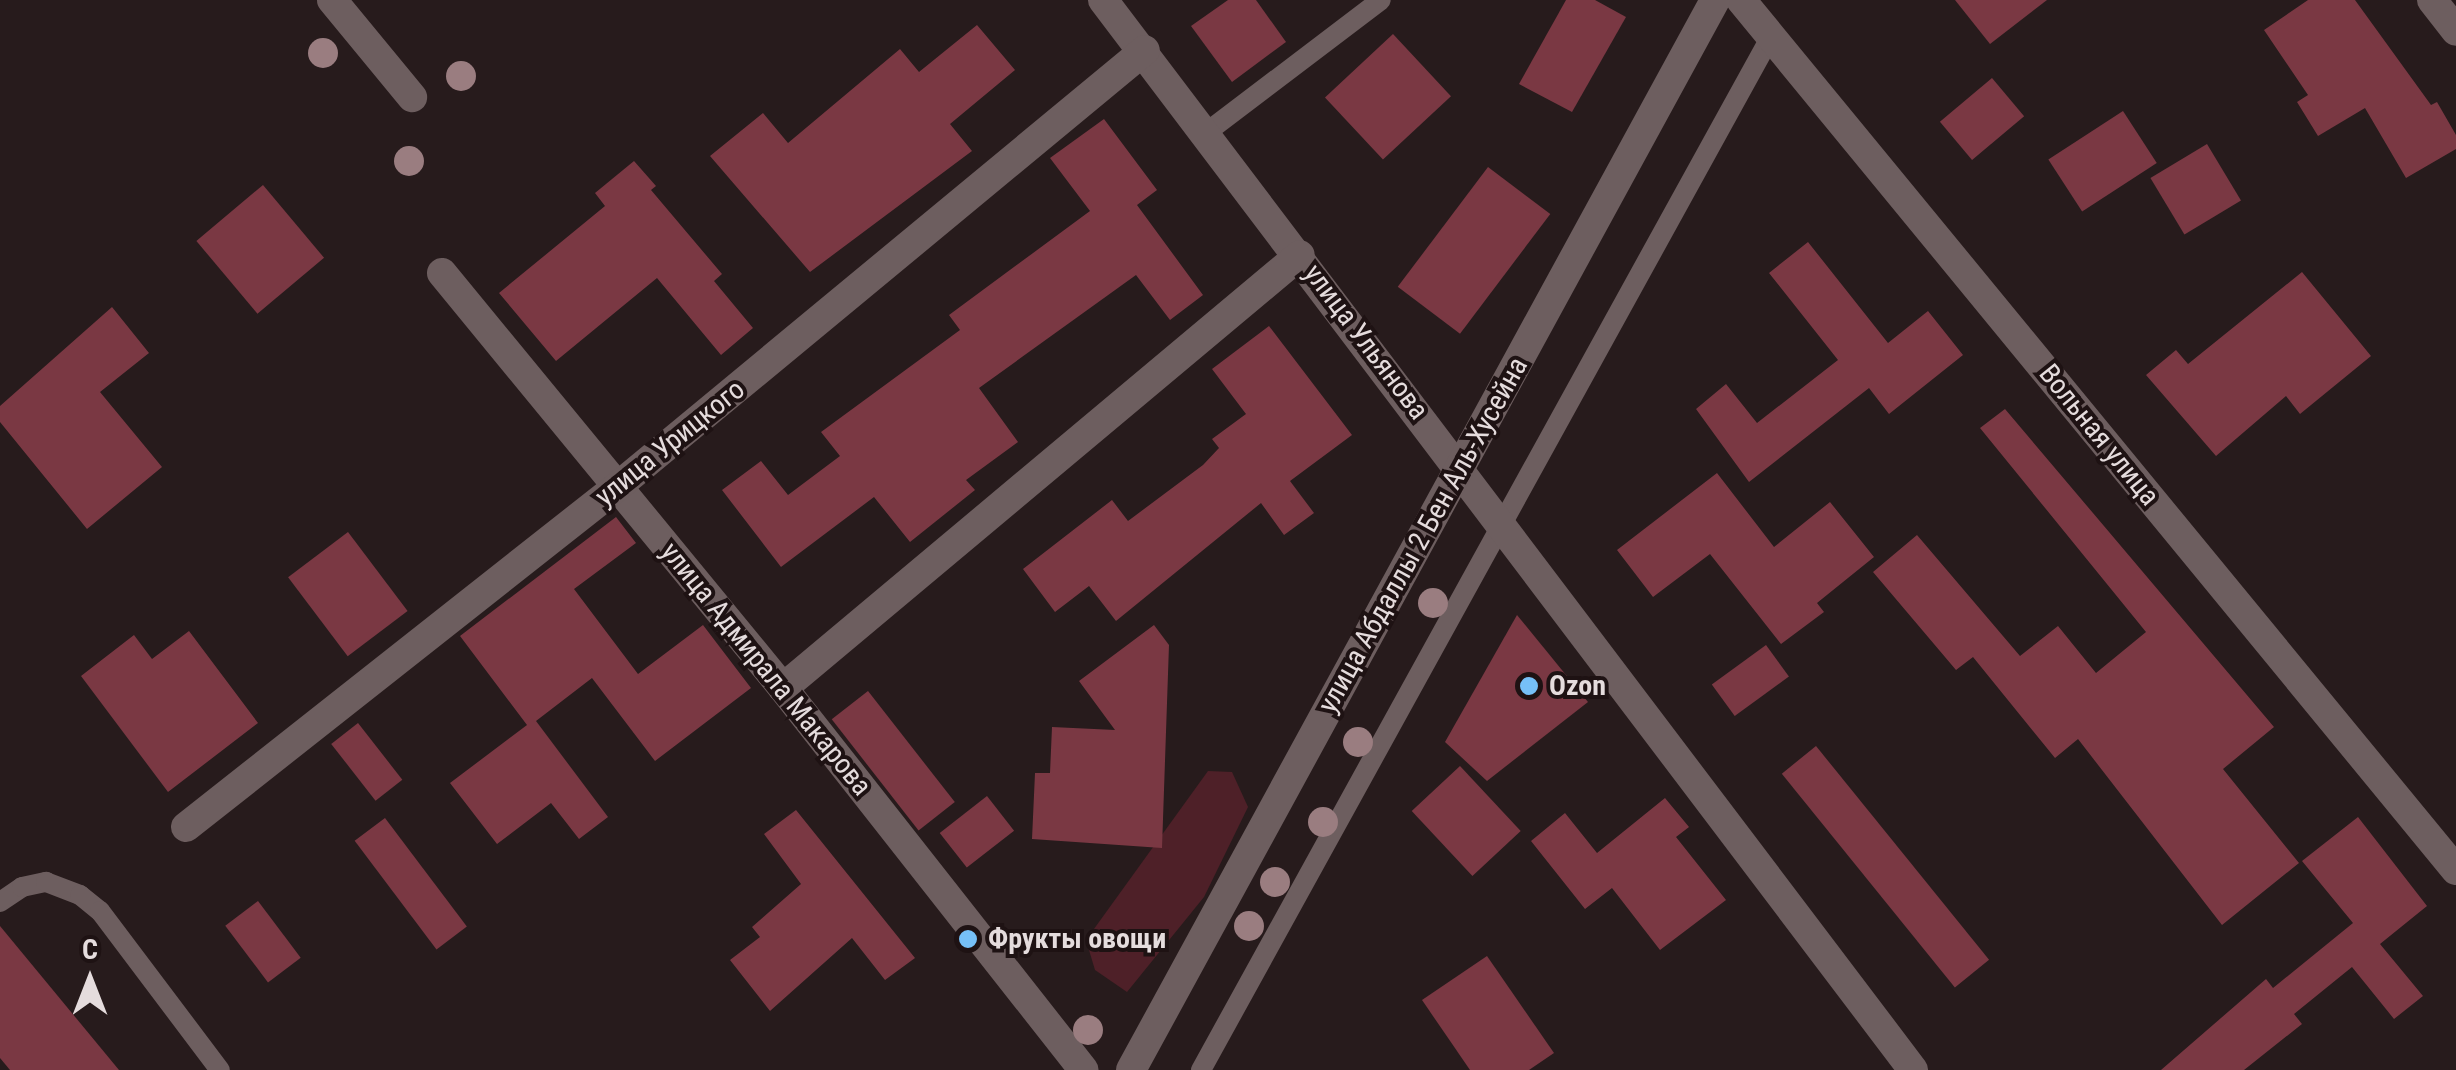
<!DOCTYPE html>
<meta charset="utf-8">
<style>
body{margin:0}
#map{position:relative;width:2456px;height:1070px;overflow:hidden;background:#271b1c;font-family:"Roboto Condensed",sans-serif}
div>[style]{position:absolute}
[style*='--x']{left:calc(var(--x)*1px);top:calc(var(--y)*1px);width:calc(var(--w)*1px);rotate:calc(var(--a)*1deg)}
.green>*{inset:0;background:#4e2028}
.building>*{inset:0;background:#7a3843;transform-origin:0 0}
.lane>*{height:20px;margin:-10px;padding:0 10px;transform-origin:10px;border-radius:10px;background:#6d5e5f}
.street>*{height:30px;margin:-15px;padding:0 15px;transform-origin:15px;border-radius:15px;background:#6d5e5f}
.secondary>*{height:30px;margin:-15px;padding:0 15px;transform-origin:15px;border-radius:15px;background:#6d5e5f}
.trees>*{width:30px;height:30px;margin:-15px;border-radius:50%;background:#9a7d80}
.dots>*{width:28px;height:28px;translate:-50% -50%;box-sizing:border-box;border:5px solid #1e1213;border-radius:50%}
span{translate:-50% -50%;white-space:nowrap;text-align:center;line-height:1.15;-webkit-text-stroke:8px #1e1213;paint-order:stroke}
.street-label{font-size:28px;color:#e5dcdd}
.poi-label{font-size:28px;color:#e5dcdd;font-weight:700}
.left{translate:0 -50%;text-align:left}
.north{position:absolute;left:40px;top:930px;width:100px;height:100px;-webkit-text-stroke:8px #1e1213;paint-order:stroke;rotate:0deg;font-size:28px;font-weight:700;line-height:40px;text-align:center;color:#e5dcdd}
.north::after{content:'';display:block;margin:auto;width:35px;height:45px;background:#e5dcdd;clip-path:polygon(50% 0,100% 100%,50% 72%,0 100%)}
</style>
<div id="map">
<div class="green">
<i style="clip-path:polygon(1208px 771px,1232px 772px,1248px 807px,1204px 897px,1127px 992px,1095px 970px,1086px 940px)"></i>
</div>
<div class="building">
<i style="clip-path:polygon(1228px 0,1256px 0,1286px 42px,1232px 82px,1191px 26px)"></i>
<i style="clip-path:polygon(1566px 0,1595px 0,1626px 17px,1572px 112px,1519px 84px)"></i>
<i style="clip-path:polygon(1955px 0,2047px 0,1990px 44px)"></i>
<i style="clip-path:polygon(2308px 0,2355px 0,2431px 105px,2437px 102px,2456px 135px,2456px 149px,2406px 178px,2365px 108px,2318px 136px,2297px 102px,2308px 95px,2264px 30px)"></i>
<i style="clip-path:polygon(977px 25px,1015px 70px,950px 124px,972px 151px,810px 272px,710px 156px,763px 113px,788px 143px,900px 49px,919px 72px)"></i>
<i style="left:1393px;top:34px;width:85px;height:93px;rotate:47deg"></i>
<i style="left:1992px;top:78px;width:50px;height:68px;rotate:50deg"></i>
<i style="left:2123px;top:111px;width:62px;height:89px;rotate:57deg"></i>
<i style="clip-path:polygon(1104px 119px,1157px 190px,1137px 205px,1203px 295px,1170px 320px,1136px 275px,979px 388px,1018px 442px,966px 480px,975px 490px,910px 542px,874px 497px,781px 567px,722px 490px,761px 461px,788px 495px,840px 456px,821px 432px,960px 330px,949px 315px,1090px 211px,1050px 158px)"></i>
<i style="left:2207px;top:144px;width:66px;height:66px;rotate:59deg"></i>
<i style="clip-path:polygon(634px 161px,656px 186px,651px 190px,722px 274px,714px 281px,753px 328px,721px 355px,657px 278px,556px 361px,499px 293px,605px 206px,595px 193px)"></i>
<i style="left:1488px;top:167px;width:78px;height:150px;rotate:37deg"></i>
<i style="left:263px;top:185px;width:95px;height:87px;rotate:50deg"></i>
<i style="clip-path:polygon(1808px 242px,1888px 343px,1928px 311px,1963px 355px,1889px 414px,1869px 388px,1749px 482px,1696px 409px,1726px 384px,1757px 423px,1838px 360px,1769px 273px)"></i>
<i style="clip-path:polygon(2302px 272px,2371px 356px,2300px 414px,2286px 396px,2216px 456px,2146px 375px,2176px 350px,2188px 364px)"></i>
<i style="clip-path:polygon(112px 307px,149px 353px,100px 392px,162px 467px,87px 529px,0 422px,0 406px)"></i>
<i style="clip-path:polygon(1269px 326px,1352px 435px,1290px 481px,1314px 513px,1284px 535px,1261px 503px,1116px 621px,1089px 586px,1055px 612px,1023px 569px,1112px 500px,1128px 521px,1203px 465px,1219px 448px,1212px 439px,1246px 414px,1212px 369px)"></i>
<i style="clip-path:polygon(2005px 409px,2274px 727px,2223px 769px,2299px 863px,2222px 925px,2078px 739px,2055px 758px,1973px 657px,1956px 670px,1873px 572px,1917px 535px,2020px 656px,2058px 626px,2096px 673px,2146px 632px,1980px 428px)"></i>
<i style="clip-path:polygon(1717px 473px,1774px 547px,1830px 502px,1874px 557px,1817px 603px,1824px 612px,1781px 644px,1710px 554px,1653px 597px,1617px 550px)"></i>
<i style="clip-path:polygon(616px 517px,636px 543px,574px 589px,638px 674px,703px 625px,751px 688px,655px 761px,592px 678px,536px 721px,608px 817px,579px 839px,551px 803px,497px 844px,450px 783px,527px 725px,460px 636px)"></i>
<i style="left:348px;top:532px;width:99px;height:75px;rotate:53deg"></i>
<i style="clip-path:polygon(1517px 615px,1588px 702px,1487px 781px,1445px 742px)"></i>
<i style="clip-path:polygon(1154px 625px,1169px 645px,1162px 848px,1032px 839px,1035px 773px,1050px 773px,1052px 727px,1115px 730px,1079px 681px)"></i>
<i style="clip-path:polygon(189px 631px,258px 723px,168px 792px,81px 676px,134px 635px,152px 659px)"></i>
<i style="left:1766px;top:645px;width:39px;height:67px;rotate:54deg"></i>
<i style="left:868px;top:691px;width:141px;height:46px;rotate:52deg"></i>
<i style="left:358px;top:723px;width:72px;height:34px;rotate:52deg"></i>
<i style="left:1816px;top:746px;width:275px;height:44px;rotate:51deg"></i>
<i style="left:1460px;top:766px;width:89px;height:66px;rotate:47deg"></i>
<i style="left:987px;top:796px;width:44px;height:60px;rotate:52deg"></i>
<i style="clip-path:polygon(1665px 798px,1689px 827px,1676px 837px,1726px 900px,1660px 950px,1612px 888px,1585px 909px,1531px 841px,1565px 813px,1597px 853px)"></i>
<i style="clip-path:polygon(796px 810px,915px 958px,885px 980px,852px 938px,770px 1011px,730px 960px,760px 937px,752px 927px,801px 884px,764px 834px)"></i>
<i style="clip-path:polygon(2358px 817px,2427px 906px,2380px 944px,2423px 996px,2394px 1019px,2352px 967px,2294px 1014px,2302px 1024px,2244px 1070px,2161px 1070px,2266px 979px,2273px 988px,2353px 923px,2302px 861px)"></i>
<i style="left:385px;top:818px;width:136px;height:38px;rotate:53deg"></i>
<i style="left:258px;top:901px;width:71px;height:41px;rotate:53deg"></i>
<i style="clip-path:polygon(0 926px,119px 1070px,10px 1070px,0 1058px)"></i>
<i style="clip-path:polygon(1487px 956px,1554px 1053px,1529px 1070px,1470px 1070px,1422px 1000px)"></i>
</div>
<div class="lane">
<i style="--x:1207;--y:132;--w:218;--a:-37.2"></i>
<i style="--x:0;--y:902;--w:27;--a:-34"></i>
<i style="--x:22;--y:887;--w:25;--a:-12"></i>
<i style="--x:46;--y:882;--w:36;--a:21"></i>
<i style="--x:80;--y:895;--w:26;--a:39"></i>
<i style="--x:100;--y:911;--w:199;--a:53"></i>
<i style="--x:1201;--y:1070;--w:1181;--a:-61.13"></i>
</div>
<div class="street">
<i style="--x:332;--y:0;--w:126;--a:50.5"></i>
<i style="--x:1103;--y:0;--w:1342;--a:52.87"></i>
<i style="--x:1741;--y:0;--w:1126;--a:50.59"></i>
<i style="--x:2432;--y:0;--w:39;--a:52"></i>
<i style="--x:442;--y:273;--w:537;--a:50.59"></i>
<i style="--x:783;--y:688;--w:486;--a:51.8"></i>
<i style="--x:783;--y:688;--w:674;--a:-39.95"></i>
<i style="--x:186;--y:827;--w:549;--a:-38.27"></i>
<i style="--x:617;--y:487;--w:685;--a:-39.61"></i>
</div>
<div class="secondary">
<i style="--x:1131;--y:1070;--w:1219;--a:-61.37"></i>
</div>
<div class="trees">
<i style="left:323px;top:53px"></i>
<i style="left:461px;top:76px"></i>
<i style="left:409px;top:161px"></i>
<i style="left:1433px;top:603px"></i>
<i style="left:1358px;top:742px"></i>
<i style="left:1323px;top:822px"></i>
<i style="left:1275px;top:882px"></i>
<i style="left:1249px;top:926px"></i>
<i style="left:1088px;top:1030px"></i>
</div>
<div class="dots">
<i style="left:1529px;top:686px;background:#76c0f7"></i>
<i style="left:968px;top:939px;background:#76c0f7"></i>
</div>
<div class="street-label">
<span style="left:1366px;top:342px;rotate:53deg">улица Ульянова</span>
<span style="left:2099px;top:435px;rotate:51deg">Вольная улица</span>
<span style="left:670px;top:443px;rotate:-39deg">улица Урицкого</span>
<span style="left:1423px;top:535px;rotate:-61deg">улица Абдаллы 2 Бен Аль-Хусейна</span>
<span style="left:766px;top:669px;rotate:51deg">улица Адмирала Макарова</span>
</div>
<div class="poi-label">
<span class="left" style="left:1549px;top:686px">Ozon</span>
<span class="left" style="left:988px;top:939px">Фрукты овощи</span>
</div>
<div class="north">С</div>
</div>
